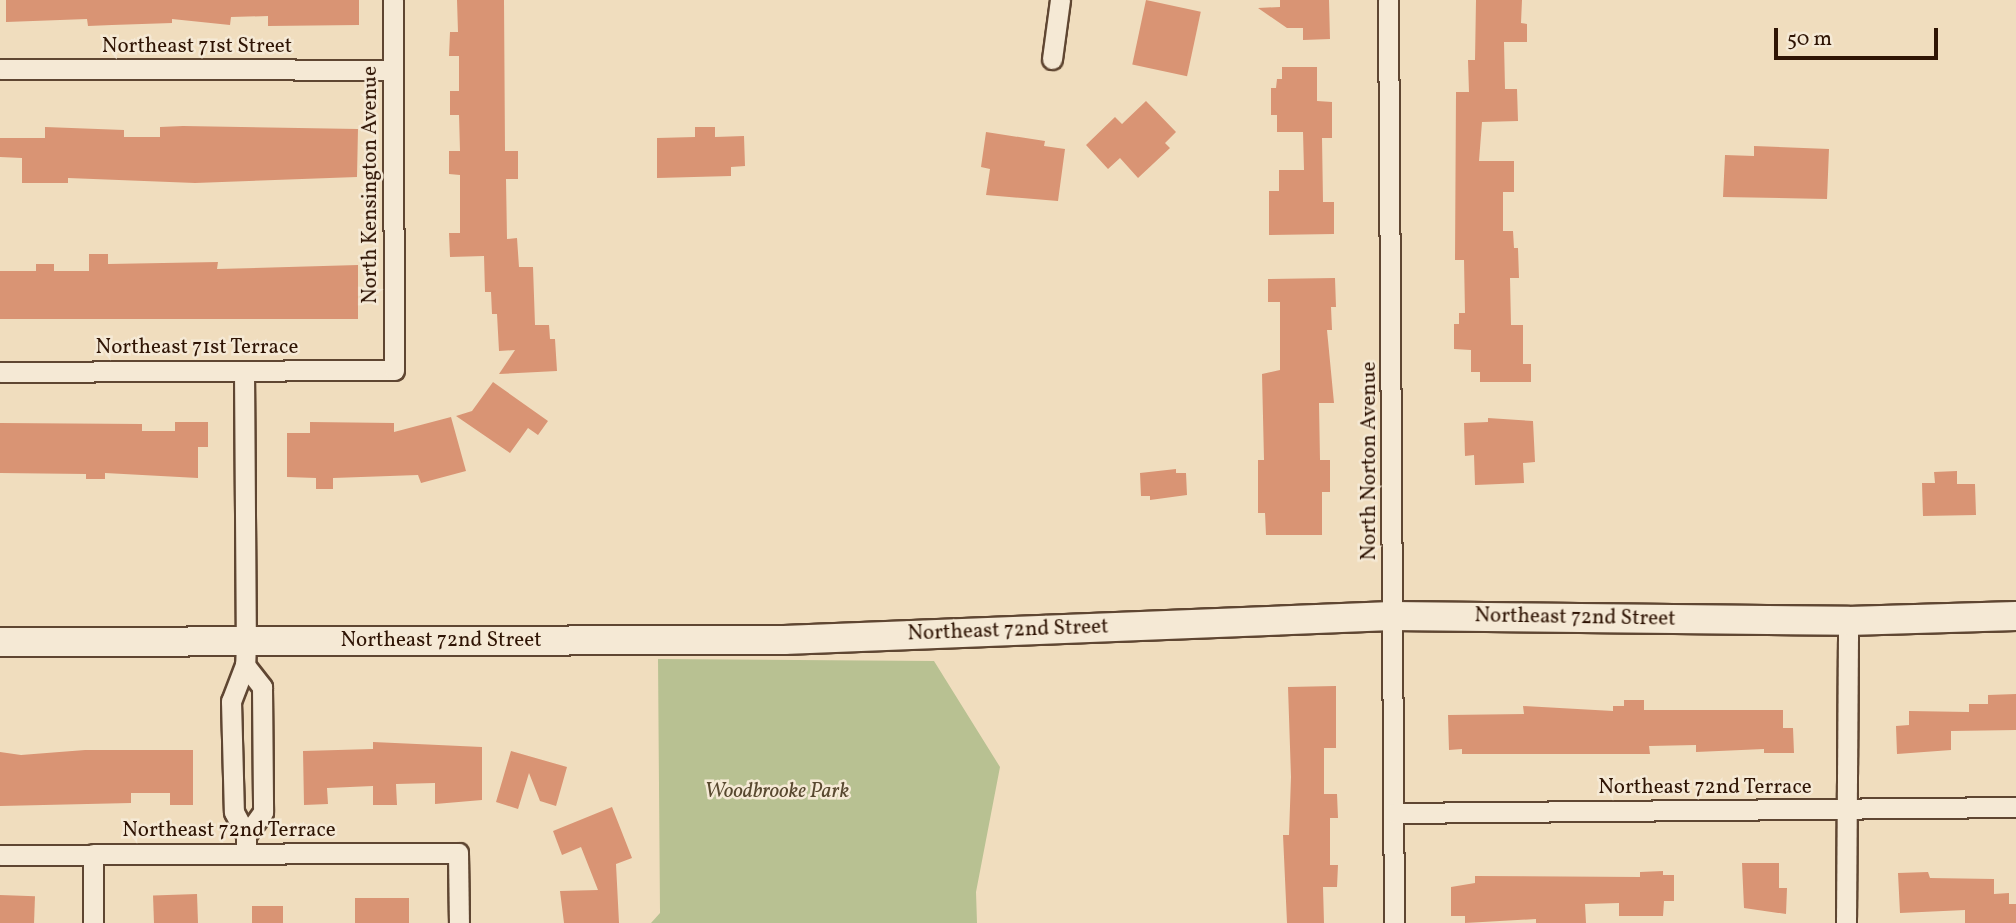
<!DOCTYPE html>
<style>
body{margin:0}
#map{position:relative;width:2016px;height:923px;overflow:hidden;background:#f0ddbe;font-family:Vollkorn,serif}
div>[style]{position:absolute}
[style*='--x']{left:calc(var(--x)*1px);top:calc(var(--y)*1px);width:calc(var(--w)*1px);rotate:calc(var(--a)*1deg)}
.green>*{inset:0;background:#b8c192}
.building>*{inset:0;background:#d99474;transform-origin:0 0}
.roads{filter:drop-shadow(2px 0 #5f4632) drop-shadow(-2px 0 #5f4632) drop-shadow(0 2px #5f4632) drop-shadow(0 -2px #5f4632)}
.minor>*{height:19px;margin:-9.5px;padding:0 9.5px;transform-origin:9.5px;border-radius:9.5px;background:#f5e9d5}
.secondary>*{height:28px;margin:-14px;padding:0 14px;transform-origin:14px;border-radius:14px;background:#f5e9d5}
span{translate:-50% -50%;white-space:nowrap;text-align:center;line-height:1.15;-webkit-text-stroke:5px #f5e9d5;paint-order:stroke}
.street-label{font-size:21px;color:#2f1404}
.park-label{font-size:21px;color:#58482f;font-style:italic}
.scale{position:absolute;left:1774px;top:28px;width:164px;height:32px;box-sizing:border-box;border:4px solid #2f1404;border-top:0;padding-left:9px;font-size:21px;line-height:24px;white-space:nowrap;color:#2f1404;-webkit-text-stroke:5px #f5e9d5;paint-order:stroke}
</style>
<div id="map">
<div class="green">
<i style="clip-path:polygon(658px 659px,934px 661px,1000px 767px,976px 892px,977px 923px,651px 923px,660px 913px)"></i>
</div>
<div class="building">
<i style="clip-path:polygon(6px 0,359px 0,359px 25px,268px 26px,268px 16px,231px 17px,230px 25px,172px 19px,172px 23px,112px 25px,88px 26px,87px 19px,6px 22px)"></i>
<i style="clip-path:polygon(457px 0,504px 0,505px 151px,518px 151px,518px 179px,506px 179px,507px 239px,517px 238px,519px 267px,533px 267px,535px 325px,549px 325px,550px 339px,555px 339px,557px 371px,499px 374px,515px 350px,499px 351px,497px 314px,492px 314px,491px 292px,485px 292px,484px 256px,450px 257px,449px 233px,460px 233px,460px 175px,449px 174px,449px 151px,460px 151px,459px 115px,450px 115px,450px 91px,459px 91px,459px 56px,449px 56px,450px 32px,458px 32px)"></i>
<i style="left:1146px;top:0;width:56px;height:66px;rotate:12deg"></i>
<i style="clip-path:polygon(1280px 0,1329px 0,1330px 39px,1303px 40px,1303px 28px,1287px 28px,1258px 8px,1280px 7px)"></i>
<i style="clip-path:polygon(1476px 0,1522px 0,1521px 23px,1527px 24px,1527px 42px,1504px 42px,1505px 89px,1517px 89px,1518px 121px,1482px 122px,1479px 161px,1514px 161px,1514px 192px,1503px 192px,1503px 231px,1513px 231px,1514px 248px,1518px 248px,1519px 278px,1510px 278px,1511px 325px,1523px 325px,1523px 364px,1531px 364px,1531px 382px,1480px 382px,1480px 372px,1471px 372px,1471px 350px,1454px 349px,1454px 324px,1459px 324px,1459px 313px,1465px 313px,1464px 260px,1455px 260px,1456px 92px,1469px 92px,1468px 60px,1475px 60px)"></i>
<i style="clip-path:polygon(1282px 67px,1317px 67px,1317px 101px,1332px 102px,1332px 138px,1322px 138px,1323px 202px,1334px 202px,1334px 234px,1269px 235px,1269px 191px,1279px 191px,1279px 170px,1304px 170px,1303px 132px,1277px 132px,1277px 115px,1271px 115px,1271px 88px,1276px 88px,1277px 79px,1282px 79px)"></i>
<i style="clip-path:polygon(1146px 101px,1176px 132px,1165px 143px,1170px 148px,1138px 178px,1120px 158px,1108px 169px,1086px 145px,1115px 117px,1122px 124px)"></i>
<i style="clip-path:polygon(183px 126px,358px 129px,357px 177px,195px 183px,68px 178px,68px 183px,22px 183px,22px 158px,0 157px,0 138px,45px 138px,45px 127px,124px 130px,124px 137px,160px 137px,160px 127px)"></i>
<i style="clip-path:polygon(695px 127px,715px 127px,715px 137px,744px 136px,745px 166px,731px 167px,731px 176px,657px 178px,657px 138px,695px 137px)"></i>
<i style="clip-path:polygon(986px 132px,1045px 141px,1044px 146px,1065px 149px,1058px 201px,986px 195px,990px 169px,981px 167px)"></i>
<i style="clip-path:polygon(1754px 146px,1829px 149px,1827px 199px,1723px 197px,1725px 155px,1754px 156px)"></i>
<i style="clip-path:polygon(89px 254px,108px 254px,108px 264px,218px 262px,217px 269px,358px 265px,358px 319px,0 319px,0 271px,36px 271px,36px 264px,54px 264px,54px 271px,89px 271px)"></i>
<i style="clip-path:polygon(1335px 278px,1336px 307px,1331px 307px,1332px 330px,1327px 330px,1334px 403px,1319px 403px,1320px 460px,1330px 460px,1330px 492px,1322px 492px,1322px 535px,1266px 535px,1265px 513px,1258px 513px,1258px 460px,1264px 460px,1262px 374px,1280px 370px,1280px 302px,1268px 302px,1268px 279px)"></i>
<i style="clip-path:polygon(493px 382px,548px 421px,538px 435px,528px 428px,510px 453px,456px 416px,472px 411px)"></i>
<i style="clip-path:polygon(451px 417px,466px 471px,421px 483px,418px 475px,333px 478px,333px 489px,316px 489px,316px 478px,287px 477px,287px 433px,310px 433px,310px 422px,394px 423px,394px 432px)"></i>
<i style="clip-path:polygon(1488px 418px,1533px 421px,1535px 462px,1523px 463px,1524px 483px,1475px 485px,1474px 455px,1465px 456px,1464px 423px,1488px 422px)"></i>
<i style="clip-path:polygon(175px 422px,208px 422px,208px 447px,198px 447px,198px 478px,105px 473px,105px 479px,86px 479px,86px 474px,0 473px,0 423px,142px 424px,142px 431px,175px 431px)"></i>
<i style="clip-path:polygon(1176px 469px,1176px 473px,1186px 473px,1187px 495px,1150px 500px,1150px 496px,1141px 496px,1140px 473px)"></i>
<i style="clip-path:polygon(1957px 471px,1957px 484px,1975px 484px,1976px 515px,1923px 516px,1922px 483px,1935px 483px,1934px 472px)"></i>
<i style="clip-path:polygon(1336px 686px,1336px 748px,1324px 748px,1324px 794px,1337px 794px,1338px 818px,1330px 818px,1330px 865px,1338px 865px,1337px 887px,1323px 887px,1324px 923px,1287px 923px,1283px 835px,1289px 835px,1291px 777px,1288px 687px)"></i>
<i style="clip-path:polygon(2016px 694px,2016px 730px,1951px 731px,1951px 750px,1897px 754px,1896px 726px,1909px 725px,1909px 711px,1969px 712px,1969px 704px,1988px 704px,1988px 695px)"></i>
<i style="clip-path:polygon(1624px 700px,1644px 700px,1644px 710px,1783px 710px,1783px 728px,1793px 728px,1794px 753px,1764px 753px,1764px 749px,1696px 752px,1696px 745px,1649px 746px,1650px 754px,1462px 754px,1462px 749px,1449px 750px,1448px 715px,1524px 714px,1523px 706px,1613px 711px,1613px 706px,1624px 706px)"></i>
<i style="clip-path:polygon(373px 742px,482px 747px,482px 800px,435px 804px,435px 783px,396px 784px,397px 805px,373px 805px,373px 786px,327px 788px,328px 804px,304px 805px,303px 751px,373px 749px)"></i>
<i style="clip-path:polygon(85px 750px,193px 750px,193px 805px,170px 805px,170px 793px,131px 793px,131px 803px,0 806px,0 752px,21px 755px)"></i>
<i style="clip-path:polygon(511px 751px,567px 767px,556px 806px,540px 801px,529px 773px,518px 809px,496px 802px)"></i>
<i style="clip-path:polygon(612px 807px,632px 858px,616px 864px,619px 923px,564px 923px,560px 891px,598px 890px,581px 847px,562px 855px,553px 831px)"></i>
<i style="clip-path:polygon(1742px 863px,1779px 863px,1779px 888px,1787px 888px,1786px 914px,1744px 908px)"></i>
<i style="clip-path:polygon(1663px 871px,1663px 875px,1674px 875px,1674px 901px,1664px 901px,1663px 916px,1619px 916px,1619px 903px,1585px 904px,1586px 923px,1536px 923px,1536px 919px,1465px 923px,1465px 916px,1451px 916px,1451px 887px,1475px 883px,1475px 876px,1640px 877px,1640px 872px)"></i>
<i style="clip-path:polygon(1928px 872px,1930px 878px,1994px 879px,1994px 894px,2009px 893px,2009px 904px,2016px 904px,2016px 923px,1965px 923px,1965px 910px,1900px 913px,1898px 873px)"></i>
<i style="left:197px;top:894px;width:29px;height:44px;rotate:88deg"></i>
<i style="left:0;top:895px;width:35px;height:28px;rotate:2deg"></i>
<i style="left:409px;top:898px;width:25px;height:54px;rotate:90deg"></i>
<i style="left:252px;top:906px;width:31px;height:17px"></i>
</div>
<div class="roads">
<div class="minor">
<i style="--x:1388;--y:0;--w:923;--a:89.63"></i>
<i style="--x:1052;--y:59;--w:60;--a:-82.3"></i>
<i style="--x:0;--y:69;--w:393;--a:0.1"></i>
<i style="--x:244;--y:371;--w:271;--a:89.6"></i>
<i style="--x:246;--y:642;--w:23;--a:92"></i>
<i style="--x:245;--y:665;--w:39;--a:111"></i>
<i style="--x:231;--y:701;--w:111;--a:88.5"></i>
<i style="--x:234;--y:812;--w:26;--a:62"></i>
<i style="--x:246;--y:835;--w:18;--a:90"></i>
<i style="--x:0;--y:372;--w:394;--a:-0.3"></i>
<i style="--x:394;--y:370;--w:370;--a:-90.2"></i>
<i style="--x:245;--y:665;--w:28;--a:52"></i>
<i style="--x:262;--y:687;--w:125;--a:89.5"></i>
<i style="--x:263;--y:812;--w:29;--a:126"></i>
<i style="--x:1394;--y:813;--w:622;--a:-0.55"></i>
<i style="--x:93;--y:854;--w:69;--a:90"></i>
<i style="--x:0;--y:855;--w:458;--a:-0.3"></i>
<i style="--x:458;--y:853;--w:70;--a:89.2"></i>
<i style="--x:1846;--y:923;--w:302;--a:-89.6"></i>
</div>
<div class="secondary">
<i style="--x:0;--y:642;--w:784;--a:-0.15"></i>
<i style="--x:784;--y:640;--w:608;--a:-2.26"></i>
<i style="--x:1392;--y:616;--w:456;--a:0.6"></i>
<i style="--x:1848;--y:621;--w:168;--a:-1.7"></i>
</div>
</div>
<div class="street-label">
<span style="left:197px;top:47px">Northeast 71st Street</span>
<span style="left:371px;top:185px;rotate:-90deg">North Kensington Avenue</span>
<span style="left:197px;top:348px">Northeast 71st Terrace</span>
<span style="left:1370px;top:461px;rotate:-90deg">North Norton Avenue</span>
<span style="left:1575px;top:618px;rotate:1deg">Northeast 72nd Street</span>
<span style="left:1008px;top:631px;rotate:-2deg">Northeast 72nd Street</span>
<span style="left:441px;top:641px">Northeast 72nd Street</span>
<span style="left:1705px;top:788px">Northeast 72nd Terrace</span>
<span style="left:229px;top:831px">Northeast 72nd Terrace</span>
</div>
<div class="park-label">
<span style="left:777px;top:792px">Woodbrooke Park</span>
</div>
<div class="scale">50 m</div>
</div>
